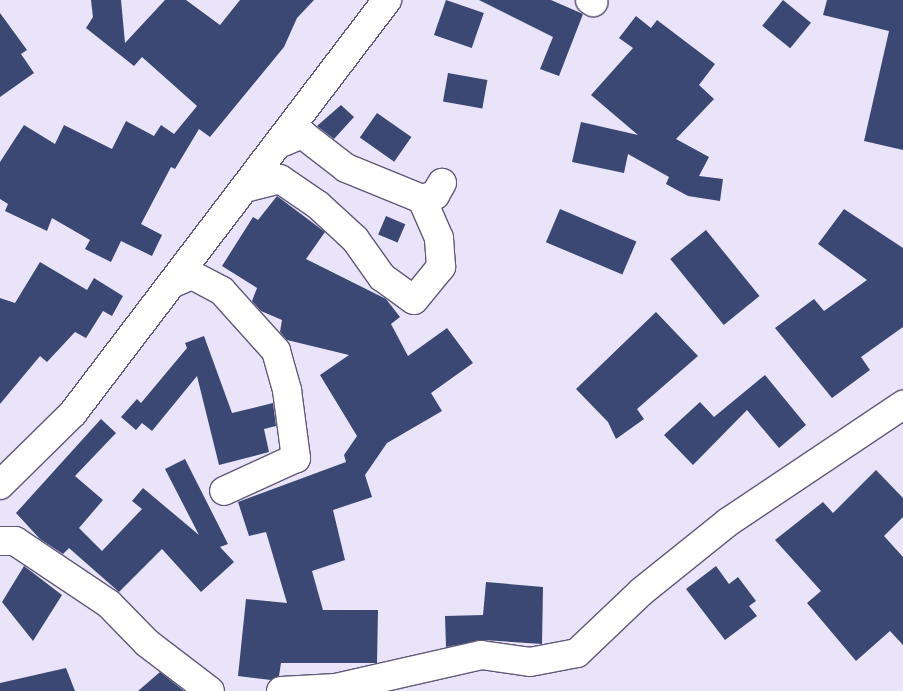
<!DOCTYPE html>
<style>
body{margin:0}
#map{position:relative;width:903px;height:691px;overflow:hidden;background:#e9e4fa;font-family:Mulish,sans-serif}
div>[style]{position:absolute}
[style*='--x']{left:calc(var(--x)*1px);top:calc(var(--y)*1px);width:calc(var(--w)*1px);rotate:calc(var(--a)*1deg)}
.building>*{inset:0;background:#3b4874;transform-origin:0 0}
.roads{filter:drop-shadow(1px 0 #605977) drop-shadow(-1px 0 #605977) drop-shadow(0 1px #605977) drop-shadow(0 -1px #605977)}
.minor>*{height:28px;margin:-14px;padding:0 14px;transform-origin:14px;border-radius:14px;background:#fff}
.major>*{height:28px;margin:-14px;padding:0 14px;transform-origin:14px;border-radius:14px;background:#fff}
span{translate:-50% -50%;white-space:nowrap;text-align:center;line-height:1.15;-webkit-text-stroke:5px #f5f4fb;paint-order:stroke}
</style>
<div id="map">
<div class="building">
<i style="clip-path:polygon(91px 0,121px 0,125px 43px,165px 0,186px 0,220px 25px,240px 0,314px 0,297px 18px,284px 47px,210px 137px,199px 129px,175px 169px,171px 167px,141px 224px,162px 235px,152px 256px,121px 241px,111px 262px,85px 249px,90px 240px,52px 218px,47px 231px,5px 211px,8px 204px,0 199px,0 162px,24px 125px,55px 144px,64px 125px,112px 149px,126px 121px,154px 136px,161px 125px,174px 134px,197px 106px,142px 57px,134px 66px,86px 28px,93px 17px)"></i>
<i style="left:446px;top:0;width:40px;height:37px;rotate:19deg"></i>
<i style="clip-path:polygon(479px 0,551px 0,583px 14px,559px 76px,540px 69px,553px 37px)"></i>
<i style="left:783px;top:0;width:36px;height:33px;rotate:39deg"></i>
<i style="clip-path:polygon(827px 0,903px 0,903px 150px,864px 141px,889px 31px,823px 15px)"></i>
<i style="clip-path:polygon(0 13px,27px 50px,21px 54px,34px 73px,0 97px)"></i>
<i style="clip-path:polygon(636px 16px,651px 28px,657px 20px,715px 64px,699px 85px,714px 99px,676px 139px,709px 157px,699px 176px,723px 179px,720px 201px,688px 196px,666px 184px,669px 177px,628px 154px,624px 173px,572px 162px,581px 122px,638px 135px,591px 95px,633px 48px,619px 38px)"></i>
<i style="left:448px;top:73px;width:40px;height:29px;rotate:10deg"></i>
<i style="clip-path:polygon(341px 105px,354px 117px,334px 139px,317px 126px)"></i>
<i style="left:377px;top:113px;width:42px;height:30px;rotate:35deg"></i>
<i style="clip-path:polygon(277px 196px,325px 232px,306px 259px,386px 299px,400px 317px,391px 324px,408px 356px,447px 328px,473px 363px,431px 393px,442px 411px,387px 443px,365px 475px,372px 497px,333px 510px,345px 560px,312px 571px,323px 610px,378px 610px,377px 663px,281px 663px,279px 676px,271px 680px,238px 676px,246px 599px,287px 603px,266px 532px,249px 536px,238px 502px,346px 462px,344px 455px,357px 436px,320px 375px,349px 355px,287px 340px,280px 332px,282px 320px,261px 311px,252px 301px,257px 288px,222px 266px,253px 217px,258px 220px)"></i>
<i style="left:560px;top:209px;width:83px;height:36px;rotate:23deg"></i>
<i style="clip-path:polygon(844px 209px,903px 248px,903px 327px,861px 357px,870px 370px,832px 398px,775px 328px,814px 299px,824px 311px,867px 280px,818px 244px)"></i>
<i style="left:386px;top:216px;width:21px;height:20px;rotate:23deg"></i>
<i style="left:706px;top:230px;width:85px;height:46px;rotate:51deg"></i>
<i style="clip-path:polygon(40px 262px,87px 290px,94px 278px,123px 296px,112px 316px,103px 311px,86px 338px,75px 332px,47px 362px,40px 356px,0 404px,0 298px,15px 303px)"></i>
<i style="clip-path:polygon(656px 312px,698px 356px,637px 409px,644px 419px,616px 439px,608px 422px,576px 389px)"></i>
<i style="clip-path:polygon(204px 336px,232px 413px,273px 403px,276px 426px,264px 429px,269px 452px,219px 465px,197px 376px,152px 431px,142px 423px,136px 430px,121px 417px,137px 399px,141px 403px,187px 348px,185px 343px)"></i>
<i style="clip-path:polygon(765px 375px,806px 425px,779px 448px,747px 410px,693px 465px,664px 435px,700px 402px,714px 417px)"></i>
<i style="clip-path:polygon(101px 419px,116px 433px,75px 476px,103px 500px,79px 528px,102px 551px,142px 509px,132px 501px,143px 488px,199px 535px,165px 469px,185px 459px,228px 544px,220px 547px,234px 562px,201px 592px,162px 549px,119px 592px,69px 548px,63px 554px,40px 539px,16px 513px)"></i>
<i style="clip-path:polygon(876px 470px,903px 498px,903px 517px,884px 536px,903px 557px,903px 645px,890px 631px,856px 661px,807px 603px,821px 591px,775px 540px,823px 502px,833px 513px)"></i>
<i style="clip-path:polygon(24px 566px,62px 595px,33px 641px,2px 602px)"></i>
<i style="clip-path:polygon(716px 566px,729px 584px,738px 577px,756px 601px,749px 606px,757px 616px,725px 640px,686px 589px)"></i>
<i style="clip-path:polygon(486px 582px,543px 587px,542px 644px,483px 640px,446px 647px,445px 616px,483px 615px)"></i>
<i style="clip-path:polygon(66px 668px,75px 691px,0 691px,0 683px)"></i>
<i style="clip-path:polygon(160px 672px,184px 691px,138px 691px)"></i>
</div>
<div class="roads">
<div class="minor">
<i style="--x:590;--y:0;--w:4;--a:34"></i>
<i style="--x:283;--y:142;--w:21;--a:-23"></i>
<i style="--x:302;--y:134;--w:56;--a:37.7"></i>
<i style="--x:346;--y:168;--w:82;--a:22.2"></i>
<i style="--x:422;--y:199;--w:14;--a:-17"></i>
<i style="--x:435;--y:195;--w:14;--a:-60"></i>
<i style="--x:245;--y:188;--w:36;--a:-14"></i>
<i style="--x:280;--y:179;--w:46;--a:34.4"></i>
<i style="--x:318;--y:205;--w:50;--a:42.6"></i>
<i style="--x:355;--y:239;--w:47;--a:54.6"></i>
<i style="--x:382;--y:277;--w:39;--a:36"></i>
<i style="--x:414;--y:300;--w:43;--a:-50.7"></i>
<i style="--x:441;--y:267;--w:29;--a:-94"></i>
<i style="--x:439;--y:238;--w:43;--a:-113.6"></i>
<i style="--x:173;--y:283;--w:21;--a:-23"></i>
<i style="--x:192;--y:275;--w:34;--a:28"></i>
<i style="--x:222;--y:291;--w:81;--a:48"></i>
<i style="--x:276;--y:351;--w:41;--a:74.2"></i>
<i style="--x:287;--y:390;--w:69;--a:82.5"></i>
<i style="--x:296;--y:458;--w:79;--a:155.4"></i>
<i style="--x:0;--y:541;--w:15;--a:0"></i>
<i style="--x:15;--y:541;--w:113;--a:33.8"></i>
<i style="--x:109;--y:604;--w:54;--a:45.7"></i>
<i style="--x:147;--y:643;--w:79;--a:37.3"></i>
<i style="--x:281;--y:691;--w:55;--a:-3.1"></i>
<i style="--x:336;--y:688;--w:149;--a:-12.8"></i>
<i style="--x:481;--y:655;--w:49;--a:8.1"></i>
<i style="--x:530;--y:662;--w:48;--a:-10.8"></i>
<i style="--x:577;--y:653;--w:88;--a:-43.6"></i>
<i style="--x:641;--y:592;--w:112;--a:-38.8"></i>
<i style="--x:728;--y:522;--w:211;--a:-33.8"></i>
</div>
<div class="major">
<i style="--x:0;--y:485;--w:103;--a:-44.6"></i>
<i style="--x:73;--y:413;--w:519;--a:-52.75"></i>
</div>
</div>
</div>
